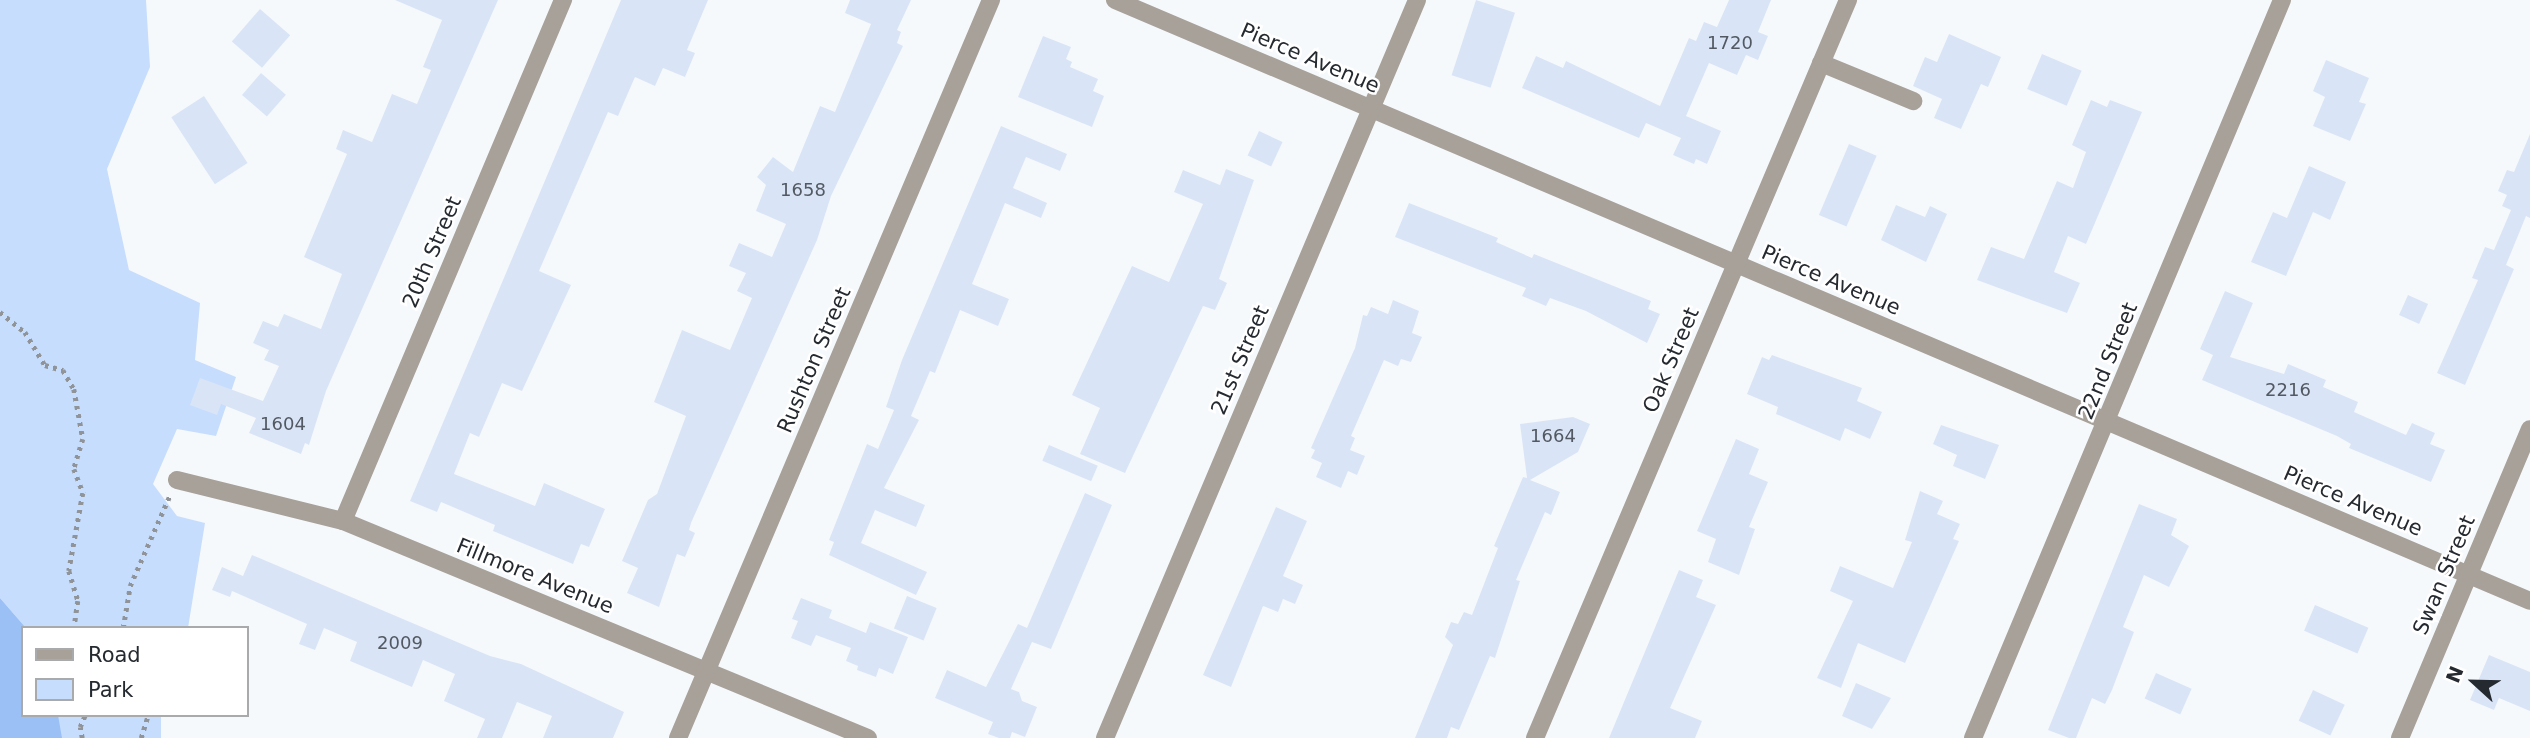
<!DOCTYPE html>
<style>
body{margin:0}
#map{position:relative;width:2530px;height:738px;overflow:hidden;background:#f6f9fc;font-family:"DejaVu Sans",sans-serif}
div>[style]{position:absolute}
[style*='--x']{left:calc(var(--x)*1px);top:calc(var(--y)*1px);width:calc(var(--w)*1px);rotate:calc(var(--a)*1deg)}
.green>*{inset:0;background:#c6ddfe;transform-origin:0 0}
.forest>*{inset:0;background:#9ac0f6}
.building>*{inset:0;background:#d9e5f6;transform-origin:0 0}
.path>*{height:4.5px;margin-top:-2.25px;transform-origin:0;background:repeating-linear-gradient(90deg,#909499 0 3.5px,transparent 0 8.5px)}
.minor>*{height:18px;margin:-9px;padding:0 9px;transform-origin:9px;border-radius:9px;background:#a7a19a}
span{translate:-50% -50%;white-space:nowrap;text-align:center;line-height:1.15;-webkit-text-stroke:5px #fff;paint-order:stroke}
.number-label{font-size:18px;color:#525962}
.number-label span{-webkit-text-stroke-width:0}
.street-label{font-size:21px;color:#252a30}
.legend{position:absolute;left:21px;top:626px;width:228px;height:91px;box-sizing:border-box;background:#fff;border:2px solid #a8aaac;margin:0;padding:9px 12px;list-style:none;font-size:21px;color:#252a30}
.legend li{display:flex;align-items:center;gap:14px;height:35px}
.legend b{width:35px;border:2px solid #a8aaac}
.north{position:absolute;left:2439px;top:647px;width:70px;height:70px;-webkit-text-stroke:5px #fff;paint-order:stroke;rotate:292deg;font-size:19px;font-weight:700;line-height:28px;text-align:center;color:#252a30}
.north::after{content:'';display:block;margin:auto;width:24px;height:32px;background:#252a30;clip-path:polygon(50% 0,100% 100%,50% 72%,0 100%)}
</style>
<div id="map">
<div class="green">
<i style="clip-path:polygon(0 0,146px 0,150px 67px,107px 169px,129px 270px,200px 303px,195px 360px,236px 377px,216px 436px,177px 429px,153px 484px,177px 516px,205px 523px,188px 628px,26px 628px,0 598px)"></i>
<i style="left:58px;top:715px;width:103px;height:23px"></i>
</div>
<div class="forest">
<i style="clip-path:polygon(0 598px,26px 628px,23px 715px,58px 715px,62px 738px,0 738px)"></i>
</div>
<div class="building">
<i style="clip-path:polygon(395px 0,498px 0,326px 391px,309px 445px,305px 443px,301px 454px,249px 433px,256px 418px,221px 404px,217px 415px,190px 405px,200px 378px,263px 401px,279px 366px,264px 360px,269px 350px,253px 343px,263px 321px,278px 327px,284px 314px,321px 329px,342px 274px,304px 257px,347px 154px,336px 149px,343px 130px,372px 142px,392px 94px,417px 104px,431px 70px,423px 67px,442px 20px)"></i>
<i style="clip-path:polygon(621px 0,708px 0,687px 50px,695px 53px,685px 77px,663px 68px,655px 86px,635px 77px,618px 116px,608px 112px,539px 271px,571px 285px,522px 391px,502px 383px,479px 437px,470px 433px,454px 474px,535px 506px,544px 483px,605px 509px,589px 547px,581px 544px,573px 564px,493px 531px,495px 525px,441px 502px,437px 512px,410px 501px)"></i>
<i style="clip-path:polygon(850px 0,911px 0,897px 30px,901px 32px,897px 43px,903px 46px,831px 196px,817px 240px,691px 523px,689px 530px,695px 533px,685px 557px,677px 554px,659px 607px,627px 593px,638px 568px,622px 561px,648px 500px,657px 494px,686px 416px,654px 402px,682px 330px,730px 350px,752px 298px,737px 291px,746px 273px,729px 266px,739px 243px,772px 257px,786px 224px,756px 211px,766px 185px,757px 177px,773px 157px,793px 172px,820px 106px,835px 112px,871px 24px,845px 13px)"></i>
<i style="left:1476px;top:0;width:41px;height:79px;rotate:18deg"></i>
<i style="clip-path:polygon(1729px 0,1771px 0,1758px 32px,1768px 36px,1758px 60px,1746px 55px,1737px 75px,1709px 63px,1686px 116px,1721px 131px,1707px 164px,1696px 159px,1694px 164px,1673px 155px,1681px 138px,1646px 123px,1639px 138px,1522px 88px,1536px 56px,1563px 68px,1566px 61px,1660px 106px,1689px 38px,1696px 41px,1704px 22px,1717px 27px)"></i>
<i style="left:260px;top:9px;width:40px;height:43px;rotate:41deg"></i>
<i style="clip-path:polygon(1949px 34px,2001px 57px,1988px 87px,1981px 84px,1961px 129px,1934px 118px,1942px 99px,1913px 86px,1925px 57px,1937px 62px)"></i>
<i style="clip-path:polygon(1043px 36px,1071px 47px,1066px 59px,1072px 62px,1070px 67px,1098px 79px,1093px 91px,1104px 96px,1092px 127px,1018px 97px)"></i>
<i style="left:2042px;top:54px;width:43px;height:38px;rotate:23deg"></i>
<i style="clip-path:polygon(2326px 60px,2369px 78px,2359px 102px,2366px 104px,2350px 141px,2313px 126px,2325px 97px,2313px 91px)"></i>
<i style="left:261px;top:73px;width:33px;height:29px;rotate:41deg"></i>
<i style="left:204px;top:96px;width:80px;height:39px;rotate:57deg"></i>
<i style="clip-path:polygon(2091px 100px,2107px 107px,2110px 100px,2142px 112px,2086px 244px,2068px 236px,2054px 272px,2080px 283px,2067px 313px,1977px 280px,1991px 247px,2024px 259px,2057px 181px,2073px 188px,2086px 152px,2072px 145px)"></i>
<i style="clip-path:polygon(1001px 126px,1067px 154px,1060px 171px,1026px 157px,1013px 188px,1047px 203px,1041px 218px,1005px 203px,972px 284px,1009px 299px,998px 326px,960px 310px,935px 373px,930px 371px,911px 416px,919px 420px,884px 488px,925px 505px,916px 527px,875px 510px,861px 543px,927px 572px,916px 595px,829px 555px,834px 542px,829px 540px,867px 444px,878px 449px,894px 410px,886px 407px,902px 360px)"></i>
<i style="left:1259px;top:131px;width:26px;height:27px;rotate:25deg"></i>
<i style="clip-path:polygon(2530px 134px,2530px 218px,2526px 216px,2506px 265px,2514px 269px,2465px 385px,2437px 373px,2478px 280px,2472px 278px,2485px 247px,2494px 250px,2511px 210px,2502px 206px,2507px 195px,2498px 191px,2507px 170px,2514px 172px)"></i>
<i style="left:1849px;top:144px;width:30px;height:77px;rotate:23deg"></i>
<i style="clip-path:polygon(2309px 166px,2346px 182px,2330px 220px,2313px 212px,2286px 276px,2251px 262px,2273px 212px,2287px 218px)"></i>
<i style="clip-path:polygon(1226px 169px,1254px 180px,1219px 279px,1227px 283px,1215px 310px,1203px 306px,1125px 473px,1080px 454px,1100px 408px,1072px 395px,1132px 266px,1169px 282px,1203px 204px,1174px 192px,1183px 170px,1220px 185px)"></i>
<i style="clip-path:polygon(1409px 203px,1498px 238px,1496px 242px,1532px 258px,1534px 254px,1651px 301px,1648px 309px,1660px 314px,1647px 343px,1586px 311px,1550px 298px,1546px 306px,1522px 296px,1526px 288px,1395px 237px)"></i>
<i style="clip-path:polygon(1896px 205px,1925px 217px,1930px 206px,1947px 214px,1926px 262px,1881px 240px)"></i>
<i style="clip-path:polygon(2225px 291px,2253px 303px,2230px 357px,2284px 374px,2288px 364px,2326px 380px,2323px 387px,2358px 402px,2354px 412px,2406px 435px,2412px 423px,2435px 433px,2430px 444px,2445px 450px,2431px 482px,2349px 448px,2351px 444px,2337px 436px,2202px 380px,2213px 355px,2200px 349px)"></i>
<i style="left:2408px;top:295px;width:22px;height:22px;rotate:24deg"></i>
<i style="clip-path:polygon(1393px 300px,1419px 311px,1412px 333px,1422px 337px,1411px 362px,1401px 359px,1398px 366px,1384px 360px,1351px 436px,1355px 438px,1350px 450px,1365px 456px,1357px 475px,1348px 471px,1341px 488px,1316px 477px,1322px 463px,1311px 458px,1315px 450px,1311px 448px,1355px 348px,1363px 315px,1367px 316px,1371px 307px,1388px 314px)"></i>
<i style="clip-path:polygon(1772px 355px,1862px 388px,1857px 401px,1882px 412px,1870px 439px,1845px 428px,1840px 441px,1776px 414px,1778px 407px,1747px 394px,1762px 357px,1769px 360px)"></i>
<i style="clip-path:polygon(1573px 417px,1590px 424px,1578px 452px,1530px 480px,1560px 492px,1551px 515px,1545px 512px,1516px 580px,1520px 581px,1495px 658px,1490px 656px,1459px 730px,1451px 727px,1447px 738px,1415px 738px,1453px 645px,1445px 637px,1451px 622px,1458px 624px,1464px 612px,1472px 615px,1498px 548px,1494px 546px,1523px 477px,1527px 478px,1520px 424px)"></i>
<i style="clip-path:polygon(1941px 425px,1999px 445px,1985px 479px,1953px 466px,1957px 455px,1933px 444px)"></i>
<i style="clip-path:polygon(1736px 439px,1759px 449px,1749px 474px,1768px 482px,1749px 527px,1755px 529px,1739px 575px,1708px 562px,1716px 539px,1697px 531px)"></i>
<i style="left:1049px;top:445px;width:53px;height:17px;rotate:23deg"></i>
<i style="clip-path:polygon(1920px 491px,1943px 501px,1937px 514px,1960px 524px,1953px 539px,1959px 541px,1905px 663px,1858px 643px,1841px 688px,1817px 678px,1853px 601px,1830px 591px,1840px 566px,1893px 588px,1912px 542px,1905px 540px)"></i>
<i style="clip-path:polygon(1085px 493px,1112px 505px,1051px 649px,1032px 642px,1011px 689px,1019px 692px,1022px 701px,1037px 707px,1025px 737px,1012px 732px,1010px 738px,999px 738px,988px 734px,993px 722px,935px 698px,947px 670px,986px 687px,1018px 624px,1027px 628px)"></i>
<i style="clip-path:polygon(2139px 504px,2177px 519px,2171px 535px,2189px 546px,2169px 587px,2144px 575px,2123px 627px,2134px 632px,2112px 690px,2105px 704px,2092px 698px,2076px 738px,2069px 738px,2048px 730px)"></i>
<i style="clip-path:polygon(1276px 507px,1307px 521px,1283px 576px,1303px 585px,1295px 604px,1283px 599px,1278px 612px,1263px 606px,1231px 687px,1203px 675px)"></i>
<i style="clip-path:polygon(252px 555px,490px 656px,521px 664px,624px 712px,613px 738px,543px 738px,552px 716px,517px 702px,502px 738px,477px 738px,485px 719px,444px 701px,455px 674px,423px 660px,412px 687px,350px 661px,357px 642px,324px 628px,315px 650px,299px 644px,307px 624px,232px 591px,230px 597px,212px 590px,222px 567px,243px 576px)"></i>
<i style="clip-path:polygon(1679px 570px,1703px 580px,1696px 597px,1716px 605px,1670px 708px,1702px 721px,1695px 738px,1609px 738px)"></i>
<i style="left:907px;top:596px;width:32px;height:35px;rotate:22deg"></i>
<i style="clip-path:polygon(801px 598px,832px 610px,829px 618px,866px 633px,870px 622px,908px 637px,893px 674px,879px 668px,876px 677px,857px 670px,858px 666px,846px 661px,851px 648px,816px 635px,811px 646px,791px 638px,798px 621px,792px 619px)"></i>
<i style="left:2315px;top:605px;width:58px;height:28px;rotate:23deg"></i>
<i style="clip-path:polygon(2489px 655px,2530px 672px,2530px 711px,2499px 698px,2494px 710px,2470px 700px)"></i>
<i style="left:2156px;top:673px;width:39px;height:28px;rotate:24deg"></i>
<i style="clip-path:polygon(1856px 683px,1891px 698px,1872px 729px,1842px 716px)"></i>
<i style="left:2313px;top:690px;width:35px;height:34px;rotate:25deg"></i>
</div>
<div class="path">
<i style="--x:0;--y:312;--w:32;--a:39"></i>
<i style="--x:25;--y:332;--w:39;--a:59"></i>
<i style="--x:45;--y:365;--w:19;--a:16"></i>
<i style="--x:63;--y:370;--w:22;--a:60"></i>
<i style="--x:74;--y:389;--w:51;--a:79.8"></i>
<i style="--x:83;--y:439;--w:31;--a:107"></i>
<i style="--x:74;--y:469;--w:26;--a:69"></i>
<i style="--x:83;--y:493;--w:79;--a:100.2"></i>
<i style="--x:69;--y:571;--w:31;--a:73"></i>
<i style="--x:78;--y:601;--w:27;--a:98"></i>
<i style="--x:123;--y:628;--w:43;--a:-80.5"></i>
<i style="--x:130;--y:586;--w:99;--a:-66.3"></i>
<i style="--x:82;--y:738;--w:11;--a:-100"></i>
<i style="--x:80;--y:727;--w:13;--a:-67"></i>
<i style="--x:141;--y:738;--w:24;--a:-73"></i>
</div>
<div class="minor">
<i style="--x:1115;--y:0;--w:1537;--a:23.01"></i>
<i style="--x:1821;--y:63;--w:100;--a:22.4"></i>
<i style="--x:177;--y:480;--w:171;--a:13.9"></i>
<i style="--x:343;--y:521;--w:568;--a:22.46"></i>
<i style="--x:343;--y:521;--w:566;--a:-67.11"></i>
<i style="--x:678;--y:738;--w:802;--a:-67.02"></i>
<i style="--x:1105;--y:738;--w:801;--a:-67.08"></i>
<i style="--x:1535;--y:738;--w:802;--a:-67.02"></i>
<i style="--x:1973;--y:738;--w:800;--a:-67.28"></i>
<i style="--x:2400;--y:738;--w:335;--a:-67.2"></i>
</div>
<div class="number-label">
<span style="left:1730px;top:43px">1720</span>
<span style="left:803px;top:190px">1658</span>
<span style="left:2288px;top:390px">2216</span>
<span style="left:283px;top:424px">1604</span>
<span style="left:1553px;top:436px">1664</span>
<span style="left:400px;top:643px">2009</span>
</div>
<div class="street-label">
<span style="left:1310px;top:58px;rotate:23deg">Pierce Avenue</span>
<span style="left:432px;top:252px;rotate:-67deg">20th Street</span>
<span style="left:1831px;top:280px;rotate:23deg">Pierce Avenue</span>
<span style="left:814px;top:360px;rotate:-67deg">Rushton Street</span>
<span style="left:1240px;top:360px;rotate:-67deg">21st Street</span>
<span style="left:1671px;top:360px;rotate:-67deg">Oak Street</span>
<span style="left:2108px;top:361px;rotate:-68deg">22nd Street</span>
<span style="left:2353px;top:501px;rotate:23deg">Pierce Avenue</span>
<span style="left:2444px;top:575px;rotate:-67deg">Swan Street</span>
<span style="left:535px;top:576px;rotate:22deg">Fillmore Avenue</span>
</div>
<ul class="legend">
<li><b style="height:9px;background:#a7a19a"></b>Road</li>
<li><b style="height:19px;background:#c6ddfe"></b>Park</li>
</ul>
<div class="north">N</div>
</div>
